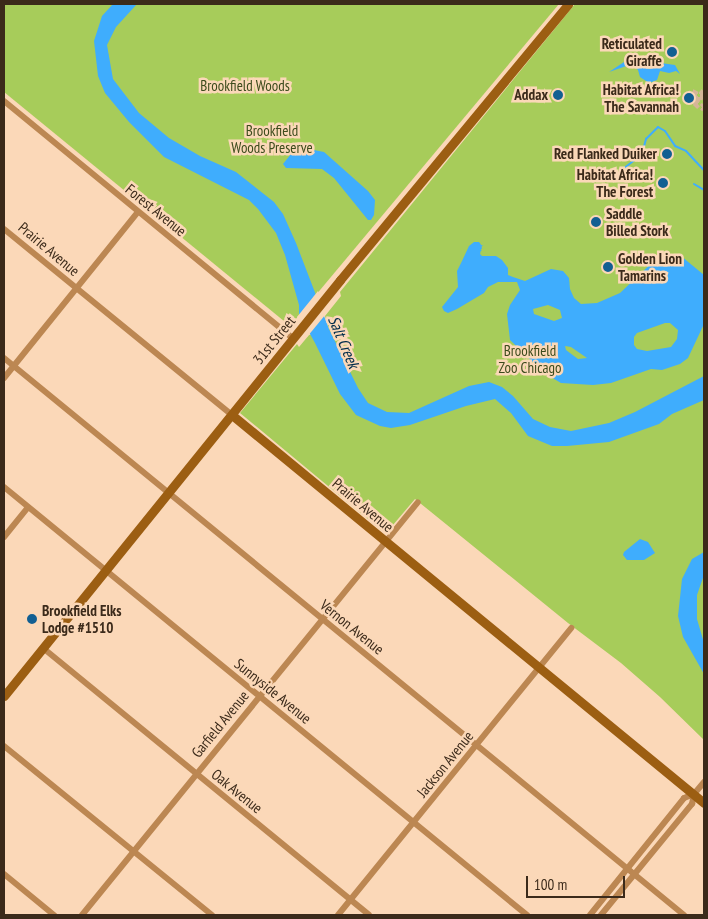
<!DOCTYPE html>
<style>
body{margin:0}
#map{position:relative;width:708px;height:919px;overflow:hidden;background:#fbd8b8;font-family:"PT Sans Narrow",sans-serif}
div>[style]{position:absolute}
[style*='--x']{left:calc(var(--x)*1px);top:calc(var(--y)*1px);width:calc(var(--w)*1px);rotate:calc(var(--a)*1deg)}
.green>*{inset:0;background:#a7cc5a}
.water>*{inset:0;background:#3fadfd}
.pier>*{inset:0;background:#fbd8b8}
.stream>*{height:2px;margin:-1px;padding:0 1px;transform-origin:1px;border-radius:1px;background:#3fadfd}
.street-tunnel>*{height:6px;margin-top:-3px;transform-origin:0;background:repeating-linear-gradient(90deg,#d5b598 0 6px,transparent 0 9px)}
.street>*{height:6px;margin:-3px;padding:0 3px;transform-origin:3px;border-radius:3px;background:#bc8752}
.secondary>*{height:9px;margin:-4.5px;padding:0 4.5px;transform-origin:4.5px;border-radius:4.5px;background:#9c5e12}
.dots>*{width:14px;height:14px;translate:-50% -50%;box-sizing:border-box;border:2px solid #fbd8b8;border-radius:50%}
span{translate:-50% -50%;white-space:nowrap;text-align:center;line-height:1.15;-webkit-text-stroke:5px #fbd8b8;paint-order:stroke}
.poi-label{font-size:15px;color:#3b2a1a;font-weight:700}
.right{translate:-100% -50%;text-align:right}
.left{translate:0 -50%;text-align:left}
.park-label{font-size:15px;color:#3c4b1c}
.street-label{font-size:15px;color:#3b2a1a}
.water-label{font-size:16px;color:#002c4b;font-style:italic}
.frame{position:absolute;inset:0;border:5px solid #3b2a1a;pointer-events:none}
.scale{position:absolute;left:526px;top:876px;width:99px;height:22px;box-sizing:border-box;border:2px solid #3b2a1a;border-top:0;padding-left:6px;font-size:15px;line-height:18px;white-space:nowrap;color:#3b2a1a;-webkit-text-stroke:4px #fbd8b8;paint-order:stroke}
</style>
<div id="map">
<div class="green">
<i style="clip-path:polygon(4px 4px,559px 4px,290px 326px,4px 92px)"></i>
<i style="clip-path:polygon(575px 4px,704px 4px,704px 740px,660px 697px,621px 663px,568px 623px,415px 499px,387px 532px,381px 530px,240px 413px,297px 344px,299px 347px,309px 335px,329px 329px,325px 316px,341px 296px,340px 292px)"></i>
</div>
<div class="water">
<i style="clip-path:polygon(113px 4px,137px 4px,116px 27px,107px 45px,113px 79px,139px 113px,169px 138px,200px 156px,236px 172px,274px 202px,283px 214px,296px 243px,329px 329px,358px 388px,368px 403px,387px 412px,409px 413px,469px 386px,489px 382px,502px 387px,513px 396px,533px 419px,550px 427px,571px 431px,609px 423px,635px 412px,704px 376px,704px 400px,672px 414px,659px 424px,609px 442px,567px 446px,552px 446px,528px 436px,511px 413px,495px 399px,466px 406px,410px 425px,391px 428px,380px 426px,356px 415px,340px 394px,315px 343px,299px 314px,299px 305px,285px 255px,276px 233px,258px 209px,249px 200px,164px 157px,129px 122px,105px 93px,98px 76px,94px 41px,102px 16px)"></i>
<i style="clip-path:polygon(638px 59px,649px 69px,661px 63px,675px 65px,680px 74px,676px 71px,669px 73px,660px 71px,657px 80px,649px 83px,640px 77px,638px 70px,632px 64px,609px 72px,624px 62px)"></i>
<i style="clip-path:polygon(309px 149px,324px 152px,368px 191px,375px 200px,374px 215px,371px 220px,368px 220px,334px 178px,322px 169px,286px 168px,283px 164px,291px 154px)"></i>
<i style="clip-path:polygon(evenodd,474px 242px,479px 242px,482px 246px,480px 254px,482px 256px,496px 256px,502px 260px,508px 268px,508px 275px,513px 277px,525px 281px,551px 269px,563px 271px,569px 278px,570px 289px,574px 298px,581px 304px,597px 303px,620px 293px,657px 258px,674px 254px,681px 256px,704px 275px,704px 324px,688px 358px,680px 364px,662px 370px,651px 369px,611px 383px,593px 385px,561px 383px,544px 373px,510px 340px,507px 314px,510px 305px,520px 290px,517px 282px,498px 282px,488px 287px,484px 293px,457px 309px,448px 313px,444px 311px,442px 307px,458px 287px,457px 271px,462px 261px,469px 246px,474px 242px,548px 305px,560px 310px,562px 318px,554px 321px,534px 314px,533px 309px,548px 305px,474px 242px,665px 323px,670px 323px,678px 330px,677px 339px,671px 347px,647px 351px,637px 349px,634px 345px,634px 337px,637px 333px,665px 323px,474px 242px,565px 346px,571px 347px,587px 358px,578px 359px,566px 350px,565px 346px)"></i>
<i style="clip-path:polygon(640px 539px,648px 542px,655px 553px,644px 560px,627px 560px,623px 555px,624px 552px)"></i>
<i style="clip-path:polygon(704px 552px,704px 575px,697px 595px,697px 619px,704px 643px,704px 674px,683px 637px,678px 616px,682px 579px,692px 559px)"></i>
</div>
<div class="pier">
<i style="clip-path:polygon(318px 291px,326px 314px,307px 337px,297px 317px)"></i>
</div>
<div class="stream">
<i style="--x:623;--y:169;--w:24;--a:-38"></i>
<i style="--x:642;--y:154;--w:16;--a:-75"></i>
<i style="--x:646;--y:139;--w:17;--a:-45"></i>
<i style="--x:658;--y:127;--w:8;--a:30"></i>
<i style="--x:665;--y:131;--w:18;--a:56"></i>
<i style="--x:675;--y:146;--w:12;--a:24"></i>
<i style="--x:686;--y:151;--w:26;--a:47"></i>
<i style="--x:694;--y:184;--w:12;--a:31"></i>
</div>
<div class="street-tunnel">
<i style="--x:695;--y:102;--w:8;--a:-140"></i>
<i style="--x:689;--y:97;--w:6;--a:-59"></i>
<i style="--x:692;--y:92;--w:13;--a:27"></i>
<i style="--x:704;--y:105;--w:3;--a:135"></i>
<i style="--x:702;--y:107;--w:3;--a:45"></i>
<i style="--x:695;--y:107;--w:4;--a:-45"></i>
<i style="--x:698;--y:104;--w:4;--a:-146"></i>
<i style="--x:695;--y:102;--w:14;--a:-51"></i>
</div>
<div class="street">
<i style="--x:628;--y:59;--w:6;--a:81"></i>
<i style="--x:4;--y:101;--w:374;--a:39.4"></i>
<i style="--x:4;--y:229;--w:294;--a:39.2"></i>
<i style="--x:4;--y:358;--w:879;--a:39.32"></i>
<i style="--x:4;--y:378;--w:213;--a:-51.1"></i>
<i style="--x:4;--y:487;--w:676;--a:39.3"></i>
<i style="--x:4;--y:537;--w:38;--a:-51"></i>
<i style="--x:43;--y:648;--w:421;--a:39.3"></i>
<i style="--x:4;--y:746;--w:268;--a:39.1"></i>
<i style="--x:4;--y:874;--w:65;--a:39.4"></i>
<i style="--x:82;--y:915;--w:532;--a:-50.87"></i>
<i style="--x:338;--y:915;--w:370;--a:-50.9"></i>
<i style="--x:590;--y:915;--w:150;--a:-51.2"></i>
<i style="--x:684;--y:798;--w:11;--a:-22"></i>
<i style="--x:694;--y:794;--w:16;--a:-50"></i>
<i style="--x:601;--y:915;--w:144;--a:-50.7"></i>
<i style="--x:692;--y:804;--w:10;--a:-79"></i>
</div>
<div class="secondary">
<i style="--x:232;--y:415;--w:611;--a:39.42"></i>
<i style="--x:4;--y:696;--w:535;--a:-51.07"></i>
<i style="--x:340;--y:280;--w:358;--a:-50.4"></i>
</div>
<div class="dots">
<i style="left:672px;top:52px;background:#125f92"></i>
<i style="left:558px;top:95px;background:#125f92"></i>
<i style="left:689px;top:98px;background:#125f92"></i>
<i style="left:667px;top:154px;background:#125f92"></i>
<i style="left:663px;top:183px;background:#125f92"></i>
<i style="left:596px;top:222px;background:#125f92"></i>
<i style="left:608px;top:267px;background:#125f92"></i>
<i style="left:32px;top:619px;background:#125f92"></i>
</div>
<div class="poi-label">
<span class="right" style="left:662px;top:52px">Reticulated<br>Giraffe</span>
<span class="right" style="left:679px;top:98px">Habitat Africa!<br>The Savannah</span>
<span class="right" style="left:548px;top:95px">Addax</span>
<span class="right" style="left:657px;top:154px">Red Flanked Duiker</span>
<span class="right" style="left:653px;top:183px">Habitat Africa!<br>The Forest</span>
<span class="left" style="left:606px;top:222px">Saddle<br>Billed Stork</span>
<span class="left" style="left:618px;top:267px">Golden Lion<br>Tamarins</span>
<span class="left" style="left:42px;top:619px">Brookfield Elks<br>Lodge #1510</span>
</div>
<div class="park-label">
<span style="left:245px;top:86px">Brookfield Woods</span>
<span style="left:272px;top:139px">Brookfield<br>Woods Preserve</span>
<span style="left:530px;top:359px">Brookfield<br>Zoo Chicago</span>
</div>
<div class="street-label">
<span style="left:156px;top:210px;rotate:39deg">Forest Avenue</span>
<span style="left:49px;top:249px;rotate:40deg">Prairie Avenue</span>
<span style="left:274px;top:340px;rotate:-51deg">31st Street</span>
<span style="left:363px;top:505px;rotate:40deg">Prairie Avenue</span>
<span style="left:352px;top:627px;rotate:39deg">Vernon Avenue</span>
<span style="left:273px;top:691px;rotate:39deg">Sunnyside Avenue</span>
<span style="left:220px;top:724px;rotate:-51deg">Garfield Avenue</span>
<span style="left:445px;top:764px;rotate:-51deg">Jackson Avenue</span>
<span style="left:237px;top:791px;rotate:39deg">Oak Avenue</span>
</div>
<div class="water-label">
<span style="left:344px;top:342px;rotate:67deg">Salt Creek</span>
</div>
<div class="frame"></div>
<div class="scale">100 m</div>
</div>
